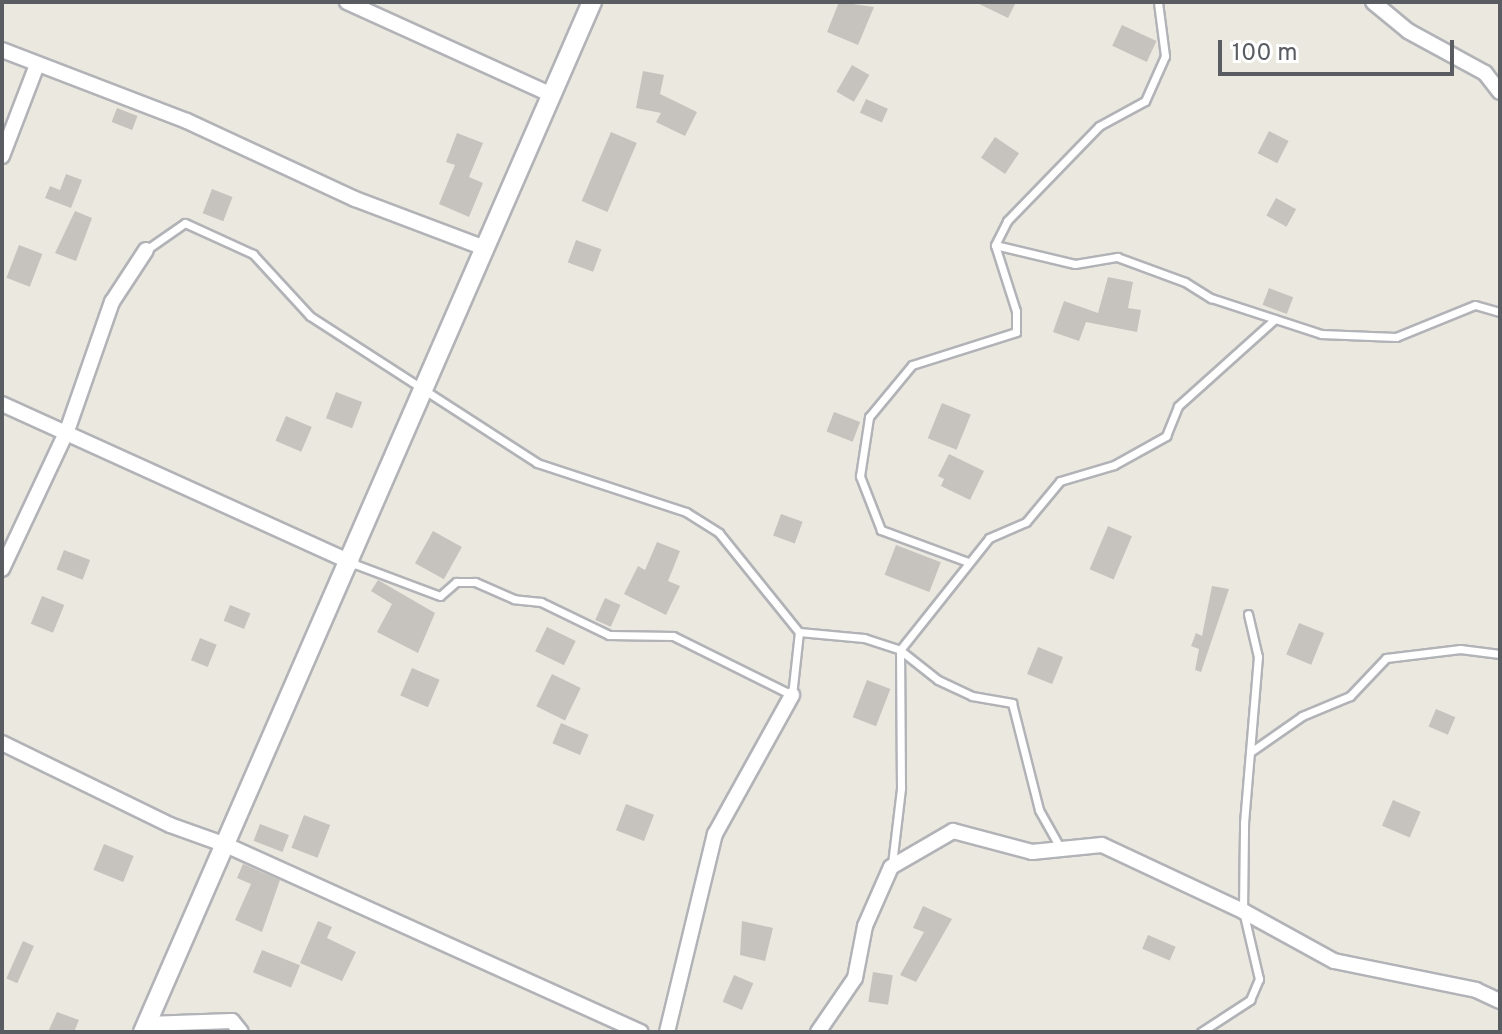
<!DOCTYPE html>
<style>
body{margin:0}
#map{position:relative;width:1502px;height:1034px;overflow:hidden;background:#ebe8e0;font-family:Overpass,sans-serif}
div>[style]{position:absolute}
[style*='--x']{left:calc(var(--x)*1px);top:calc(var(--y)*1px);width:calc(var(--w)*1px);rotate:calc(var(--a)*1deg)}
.building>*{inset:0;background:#c6c3be;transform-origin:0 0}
.roads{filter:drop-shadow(2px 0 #b1b3b7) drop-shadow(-2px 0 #b1b3b7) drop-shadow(0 2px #b1b3b7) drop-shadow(0 -2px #b1b3b7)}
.service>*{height:7px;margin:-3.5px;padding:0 3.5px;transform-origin:3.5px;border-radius:3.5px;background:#fff}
.minor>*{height:14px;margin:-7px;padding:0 7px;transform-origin:7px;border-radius:7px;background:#fff}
.tertiary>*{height:18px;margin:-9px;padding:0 9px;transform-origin:9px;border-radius:9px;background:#fff}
span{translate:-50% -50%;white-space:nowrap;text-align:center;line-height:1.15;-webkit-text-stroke:8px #fff;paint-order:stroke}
.frame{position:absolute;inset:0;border:4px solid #595c60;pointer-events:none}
.scale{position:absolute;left:1218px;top:40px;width:236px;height:36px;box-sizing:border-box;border:4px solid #595c60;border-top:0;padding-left:10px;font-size:24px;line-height:28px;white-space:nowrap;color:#595c60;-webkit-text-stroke:6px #fff;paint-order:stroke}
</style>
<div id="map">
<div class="building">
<i style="clip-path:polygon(839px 2px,874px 7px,858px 45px,827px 32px)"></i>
<i style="clip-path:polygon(975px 2px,1016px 2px,1008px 18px)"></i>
<i style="left:1122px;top:25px;width:38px;height:23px;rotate:25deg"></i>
<i style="left:852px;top:65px;width:20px;height:31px;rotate:30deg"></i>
<i style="clip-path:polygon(643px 71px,664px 75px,660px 94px,697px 112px,685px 136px,656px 122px,661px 113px,636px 108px)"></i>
<i style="left:866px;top:99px;width:24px;height:15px;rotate:24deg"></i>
<i style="left:117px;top:108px;width:22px;height:15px;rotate:21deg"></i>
<i style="left:1269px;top:131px;width:22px;height:25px;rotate:27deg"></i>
<i style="left:611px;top:132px;width:28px;height:75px;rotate:23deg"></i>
<i style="clip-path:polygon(457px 133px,483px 143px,469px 177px,483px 183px,469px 217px,439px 204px,455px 165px,446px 162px)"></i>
<i style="left:995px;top:137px;width:29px;height:25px;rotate:34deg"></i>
<i style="clip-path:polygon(66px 174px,82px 180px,71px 208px,45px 198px,50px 186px,60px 190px)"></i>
<i style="left:212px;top:189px;width:22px;height:26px;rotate:21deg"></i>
<i style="left:1276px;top:198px;width:23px;height:20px;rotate:29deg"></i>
<i style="clip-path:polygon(75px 211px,92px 218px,76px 261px,55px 253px)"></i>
<i style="left:576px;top:240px;width:27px;height:24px;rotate:20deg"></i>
<i style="left:19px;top:245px;width:25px;height:35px;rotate:21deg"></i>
<i style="clip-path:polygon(1108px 277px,1133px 282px,1128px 308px,1141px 310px,1137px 332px,1086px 322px,1079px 341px,1053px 332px,1064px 301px,1098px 313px)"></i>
<i style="left:1269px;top:288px;width:26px;height:18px;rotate:21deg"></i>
<i style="left:336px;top:392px;width:28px;height:28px;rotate:21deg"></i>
<i style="left:942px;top:403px;width:31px;height:38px;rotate:22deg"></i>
<i style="left:834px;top:412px;width:28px;height:21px;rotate:21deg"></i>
<i style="left:286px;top:416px;width:28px;height:27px;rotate:23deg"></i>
<i style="clip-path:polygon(949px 454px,984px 471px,970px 500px,941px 486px,944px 479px,938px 476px)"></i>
<i style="left:781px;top:514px;width:23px;height:23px;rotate:20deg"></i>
<i style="left:1108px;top:526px;width:26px;height:47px;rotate:23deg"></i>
<i style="left:433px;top:531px;width:33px;height:37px;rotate:29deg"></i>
<i style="clip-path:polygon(657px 542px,680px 551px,668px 581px,680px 586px,666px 615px,624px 594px,638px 566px,645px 570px)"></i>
<i style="left:896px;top:545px;width:48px;height:32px;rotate:21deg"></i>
<i style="left:64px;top:550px;width:28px;height:21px;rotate:21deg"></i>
<i style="clip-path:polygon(378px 580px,435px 613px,418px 653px,377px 632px,392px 604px,371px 591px)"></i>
<i style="clip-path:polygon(1212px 586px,1229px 589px,1201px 672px,1195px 670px,1199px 649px,1191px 646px,1196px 633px,1202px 636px)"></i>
<i style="left:42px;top:596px;width:24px;height:30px;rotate:22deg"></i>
<i style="left:605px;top:598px;width:17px;height:24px;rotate:24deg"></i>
<i style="left:230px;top:605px;width:22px;height:17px;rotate:22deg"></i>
<i style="left:1299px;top:623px;width:27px;height:34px;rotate:22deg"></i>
<i style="left:547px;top:627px;width:32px;height:27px;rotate:26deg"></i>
<i style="left:200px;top:638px;width:18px;height:24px;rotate:22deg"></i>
<i style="left:1038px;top:647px;width:27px;height:29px;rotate:22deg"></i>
<i style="left:412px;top:668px;width:30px;height:30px;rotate:23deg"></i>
<i style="left:552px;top:674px;width:32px;height:36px;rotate:26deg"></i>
<i style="left:867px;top:680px;width:25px;height:40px;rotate:21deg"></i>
<i style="left:1436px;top:709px;width:21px;height:19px;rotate:23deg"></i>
<i style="left:561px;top:723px;width:30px;height:22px;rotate:23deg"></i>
<i style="left:1393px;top:800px;width:30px;height:28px;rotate:23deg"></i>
<i style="left:626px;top:804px;width:30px;height:28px;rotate:21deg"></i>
<i style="left:304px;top:815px;width:28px;height:35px;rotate:21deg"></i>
<i style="left:260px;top:824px;width:31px;height:18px;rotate:21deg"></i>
<i style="left:104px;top:844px;width:32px;height:28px;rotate:22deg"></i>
<i style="clip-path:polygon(243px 864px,280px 880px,262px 932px,235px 920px,251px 884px,237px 878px)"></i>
<i style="clip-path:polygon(923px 906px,952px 919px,916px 982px,900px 975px,924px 932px,913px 928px)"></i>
<i style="clip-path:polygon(318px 921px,332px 927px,327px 938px,356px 952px,342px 981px,300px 963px)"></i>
<i style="clip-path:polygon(742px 921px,773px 928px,765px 961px,740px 955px)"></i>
<i style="left:1148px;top:935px;width:30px;height:15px;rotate:23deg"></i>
<i style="left:23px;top:941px;width:12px;height:41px;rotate:24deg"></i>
<i style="left:262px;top:950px;width:41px;height:24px;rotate:22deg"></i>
<i style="left:873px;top:972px;width:20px;height:30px;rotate:9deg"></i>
<i style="left:734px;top:975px;width:21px;height:29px;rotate:23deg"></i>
<i style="clip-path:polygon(57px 1012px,79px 1020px,74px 1032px,48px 1032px)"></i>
</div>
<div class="roads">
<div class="service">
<i style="--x:995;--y:245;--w:82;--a:13.4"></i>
<i style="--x:1075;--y:264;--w:43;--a:-9.5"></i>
<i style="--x:1117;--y:257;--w:72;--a:20.2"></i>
<i style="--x:1185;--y:282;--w:31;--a:32"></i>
<i style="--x:1211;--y:298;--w:116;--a:18.1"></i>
<i style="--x:1321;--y:334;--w:75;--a:2.3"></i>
<i style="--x:1396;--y:337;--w:85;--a:-22.1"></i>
<i style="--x:1475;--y:305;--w:26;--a:16"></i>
<i style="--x:146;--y:250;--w:47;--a:-34.7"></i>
<i style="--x:185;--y:223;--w:75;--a:24.5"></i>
<i style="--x:253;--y:254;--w:84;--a:47.4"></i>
<i style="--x:310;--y:316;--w:270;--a:32.9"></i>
<i style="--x:537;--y:463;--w:157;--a:18.2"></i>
<i style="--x:686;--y:512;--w:39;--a:32"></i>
<i style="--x:719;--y:533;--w:127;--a:51.1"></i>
<i style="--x:799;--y:632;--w:63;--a:96.3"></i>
<i style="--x:792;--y:695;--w:133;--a:-153.6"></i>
<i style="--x:673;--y:636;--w:64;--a:-179.1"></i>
<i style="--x:609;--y:635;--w:76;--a:-154.1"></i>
<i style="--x:541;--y:602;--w:27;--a:-174"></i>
<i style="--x:514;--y:599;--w:43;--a:-156.4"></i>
<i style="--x:475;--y:582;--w:19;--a:180"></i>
<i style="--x:456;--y:582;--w:21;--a:139"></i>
<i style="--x:440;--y:596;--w:94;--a:-159.4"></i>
<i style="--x:968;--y:562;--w:93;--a:-159.8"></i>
<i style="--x:881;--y:530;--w:58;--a:-111.3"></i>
<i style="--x:860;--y:476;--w:60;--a:-81.3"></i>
<i style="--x:869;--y:417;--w:67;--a:-50.4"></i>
<i style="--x:912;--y:365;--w:109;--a:-17.6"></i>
<i style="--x:1016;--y:332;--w:21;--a:-90"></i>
<i style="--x:1016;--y:311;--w:69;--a:-107.7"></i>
<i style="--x:995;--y:245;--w:27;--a:-63"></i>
<i style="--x:1007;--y:221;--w:132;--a:-45.9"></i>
<i style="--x:1099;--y:126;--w:52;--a:-28.5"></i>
<i style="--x:1145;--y:101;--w:49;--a:-66"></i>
<i style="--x:1165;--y:56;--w:54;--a:-97.4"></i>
<i style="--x:799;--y:632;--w:65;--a:5.3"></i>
<i style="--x:864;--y:638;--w:38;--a:18"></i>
<i style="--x:900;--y:650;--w:48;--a:38.3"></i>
<i style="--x:938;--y:680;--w:38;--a:25"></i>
<i style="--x:972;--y:696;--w:41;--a:9.9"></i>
<i style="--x:1012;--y:703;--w:110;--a:75.8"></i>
<i style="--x:1039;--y:810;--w:45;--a:60.6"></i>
<i style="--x:1252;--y:751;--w:61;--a:-35"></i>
<i style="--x:1302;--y:716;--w:52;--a:-22.6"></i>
<i style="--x:1350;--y:696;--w:52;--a:-46.5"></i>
<i style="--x:1386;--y:658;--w:75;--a:-6.9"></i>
<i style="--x:1460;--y:649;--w:40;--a:7.1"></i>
<i style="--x:892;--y:864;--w:77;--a:-83.2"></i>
<i style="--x:901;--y:788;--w:138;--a:-90.4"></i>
<i style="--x:900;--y:650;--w:143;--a:-51.5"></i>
<i style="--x:989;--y:538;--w:40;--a:-23.4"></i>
<i style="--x:1026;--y:522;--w:53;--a:-50.3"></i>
<i style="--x:1060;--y:481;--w:56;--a:-16.5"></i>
<i style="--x:1114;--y:465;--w:60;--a:-29.1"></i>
<i style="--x:1166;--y:436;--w:32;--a:-68"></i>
<i style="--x:1178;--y:406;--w:130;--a:-41.9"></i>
<i style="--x:1201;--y:1032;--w:59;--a:-33.1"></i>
<i style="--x:1250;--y:1000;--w:23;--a:-67"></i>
<i style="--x:1259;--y:979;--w:70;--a:-103.2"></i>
<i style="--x:1243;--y:911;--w:88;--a:-89.3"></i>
<i style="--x:1244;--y:823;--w:167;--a:-85.2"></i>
<i style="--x:1258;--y:657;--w:44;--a:-103.1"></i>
</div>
<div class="minor">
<i style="--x:347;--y:2;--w:225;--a:24.4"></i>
<i style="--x:1373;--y:2;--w:45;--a:39.6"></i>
<i style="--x:1408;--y:31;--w:88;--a:28.6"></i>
<i style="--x:1485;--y:73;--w:24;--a:52"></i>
<i style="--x:2;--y:50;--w:198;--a:21"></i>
<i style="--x:187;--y:121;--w:185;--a:24.9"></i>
<i style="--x:355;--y:199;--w:139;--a:20.7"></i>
<i style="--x:2;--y:156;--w:97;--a:-69"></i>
<i style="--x:2;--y:404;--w:384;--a:24.4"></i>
<i style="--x:2;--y:569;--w:153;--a:-64.8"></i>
<i style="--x:67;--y:431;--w:137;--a:-70.8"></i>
<i style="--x:112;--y:302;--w:62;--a:-56.8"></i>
<i style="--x:2;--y:743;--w:187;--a:26"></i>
<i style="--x:170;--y:825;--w:59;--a:19.7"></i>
<i style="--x:226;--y:845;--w:455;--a:24.3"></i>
<i style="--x:147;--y:1024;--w:85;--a:-2"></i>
<i style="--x:232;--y:1021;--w:14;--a:51"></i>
<i style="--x:667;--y:1032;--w:204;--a:-76.4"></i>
<i style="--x:715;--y:834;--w:159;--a:-61"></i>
<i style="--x:818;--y:1032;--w:65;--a:-55.6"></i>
<i style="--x:855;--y:978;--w:53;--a:-79.1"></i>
<i style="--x:865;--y:926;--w:64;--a:-66.2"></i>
<i style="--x:891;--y:867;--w:72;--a:-30.1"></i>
<i style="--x:953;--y:831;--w:82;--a:14.9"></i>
<i style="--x:1032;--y:852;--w:70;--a:-5.7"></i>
<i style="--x:1102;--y:845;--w:156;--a:25.1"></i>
<i style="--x:1243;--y:911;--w:104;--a:28.8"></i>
<i style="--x:1334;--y:961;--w:145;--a:11.5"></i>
<i style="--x:1476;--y:990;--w:26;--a:25"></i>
</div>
<div class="tertiary">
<i style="--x:143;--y:1032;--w:1124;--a:-66.45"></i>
</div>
</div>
<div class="frame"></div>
<div class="scale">100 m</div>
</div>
